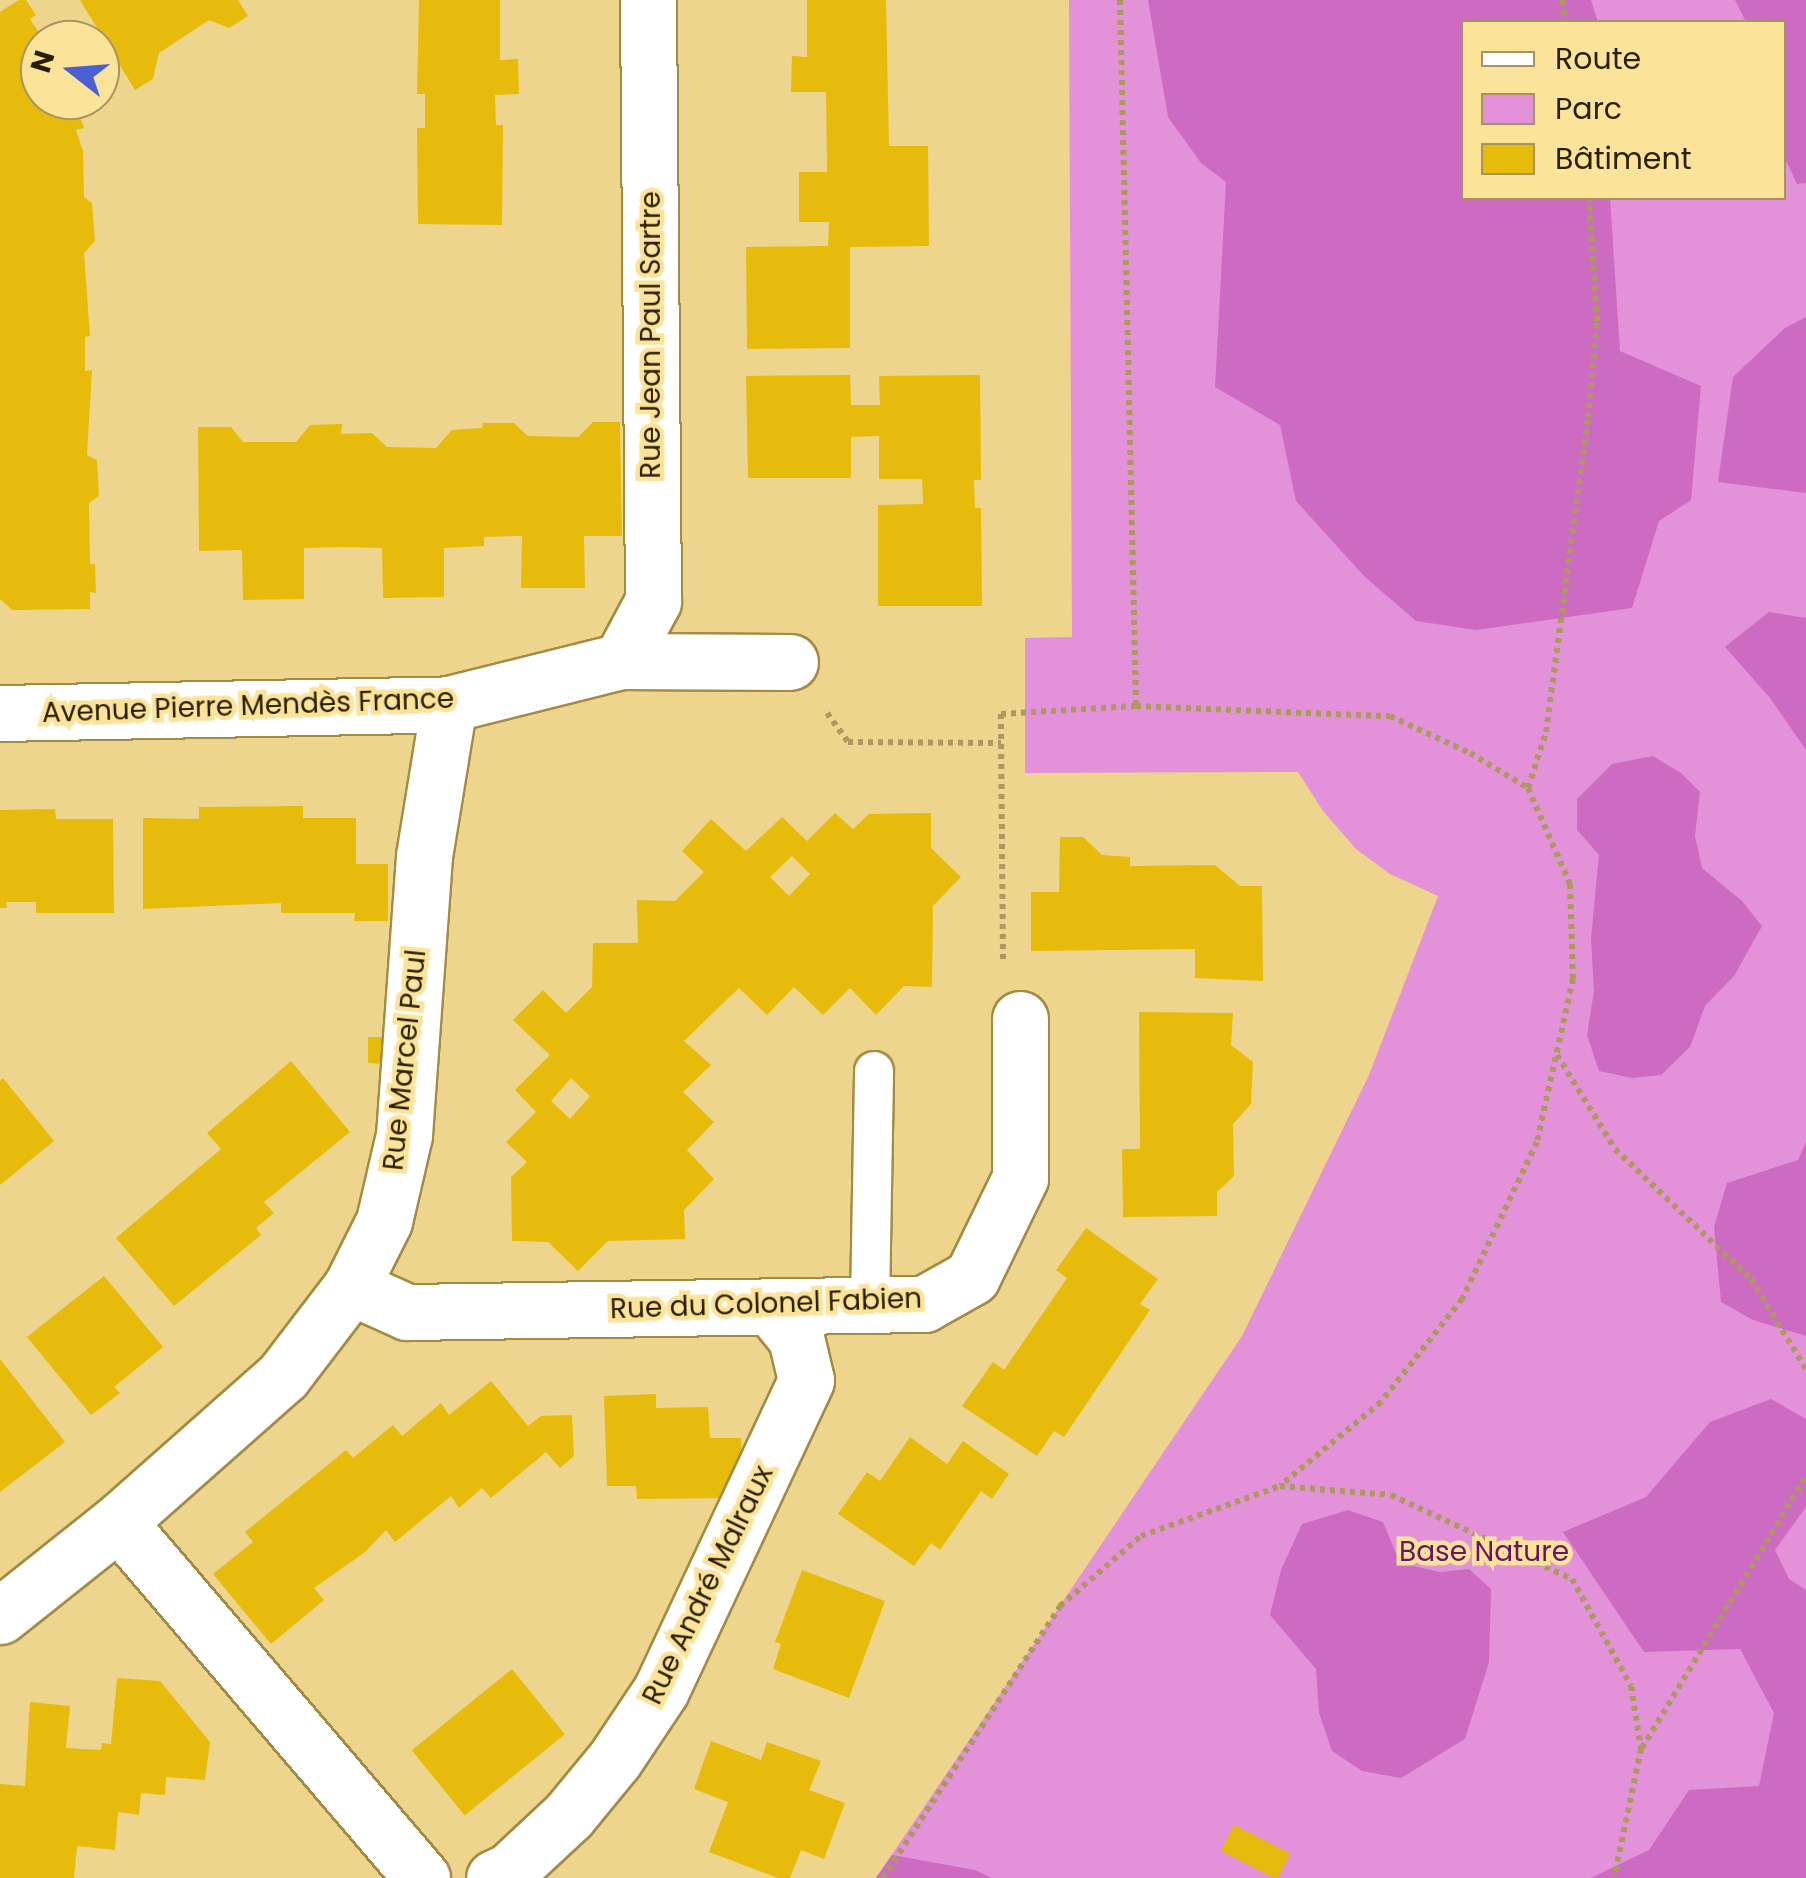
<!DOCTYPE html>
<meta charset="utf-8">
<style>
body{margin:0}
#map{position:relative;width:1806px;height:1878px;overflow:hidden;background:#eed58d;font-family:Poppins,sans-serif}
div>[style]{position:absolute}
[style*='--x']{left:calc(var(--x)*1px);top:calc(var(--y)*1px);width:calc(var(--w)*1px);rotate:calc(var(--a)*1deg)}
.green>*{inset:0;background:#e391d9}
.forest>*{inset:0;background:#cd6bc2}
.building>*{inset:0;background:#e7bb0b;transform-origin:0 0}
.path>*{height:6px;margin-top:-3px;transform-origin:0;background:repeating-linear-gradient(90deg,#ad995f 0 5px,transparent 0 10px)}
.roads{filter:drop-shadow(2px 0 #a38b44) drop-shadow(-2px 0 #a38b44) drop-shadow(0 2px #a38b44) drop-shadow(0 -2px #a38b44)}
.service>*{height:38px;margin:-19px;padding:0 19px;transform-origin:19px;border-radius:19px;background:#fff}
.minor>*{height:55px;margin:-27.5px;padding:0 27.5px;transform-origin:27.5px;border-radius:27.5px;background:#fff}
span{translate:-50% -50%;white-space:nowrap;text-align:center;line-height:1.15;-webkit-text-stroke:9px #fce39a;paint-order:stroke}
.street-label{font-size:28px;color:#281e01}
.park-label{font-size:28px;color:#6c1166}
.legend{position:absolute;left:1461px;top:20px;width:325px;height:180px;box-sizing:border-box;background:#fce39a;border:2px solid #a7945d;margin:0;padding:12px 18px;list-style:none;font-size:30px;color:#281e01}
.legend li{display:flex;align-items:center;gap:20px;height:50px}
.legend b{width:50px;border:2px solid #a7945d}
.north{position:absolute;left:20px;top:20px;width:100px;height:100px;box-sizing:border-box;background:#fce39a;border:2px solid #a7945d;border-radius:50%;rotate:287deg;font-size:28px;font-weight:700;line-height:40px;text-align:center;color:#281e01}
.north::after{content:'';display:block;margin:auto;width:35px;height:45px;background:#4b5fd4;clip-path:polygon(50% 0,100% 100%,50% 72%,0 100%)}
</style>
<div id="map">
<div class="green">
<i style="clip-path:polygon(evenodd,1069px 0,1806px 0,1806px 1878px,876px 1878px,1242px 1336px,1369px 1075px,1438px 896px,1390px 874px,1356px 849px,1323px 811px,1298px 772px,1025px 773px,1025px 638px,1072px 637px,1069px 0,1464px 22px,1784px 22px,1784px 198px,1464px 198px,1464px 22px)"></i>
</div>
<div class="forest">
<i style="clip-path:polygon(1148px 0,1591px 0,1598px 22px,1464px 22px,1464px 198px,1610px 198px,1620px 351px,1701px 386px,1691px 500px,1659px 521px,1632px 608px,1476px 630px,1416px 621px,1365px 577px,1296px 501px,1280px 425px,1215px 387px,1226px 182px,1201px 163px,1168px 117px)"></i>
<i style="clip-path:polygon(1735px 0,1806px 0,1806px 183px,1797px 184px,1784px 157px,1784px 22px,1746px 22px)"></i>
<i style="clip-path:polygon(1806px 317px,1806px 493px,1718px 482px,1733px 377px,1785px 328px)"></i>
<i style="clip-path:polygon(1769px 612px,1806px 618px,1806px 750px,1770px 698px,1725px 647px)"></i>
<i style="clip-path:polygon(1653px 756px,1681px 773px,1700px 792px,1695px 836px,1702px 868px,1742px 901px,1762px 926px,1734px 976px,1705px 1006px,1690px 1047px,1661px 1075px,1632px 1078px,1599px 1071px,1587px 1035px,1594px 991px,1591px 939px,1599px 855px,1577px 830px,1577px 799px,1612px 764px)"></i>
<i style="clip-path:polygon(1806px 1142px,1806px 1336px,1753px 1320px,1721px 1302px,1714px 1227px,1727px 1183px,1798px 1160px)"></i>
<i style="clip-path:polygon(1771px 1399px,1806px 1419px,1806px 1507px,1775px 1550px,1789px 1579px,1806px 1590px,1806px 1878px,1591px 1878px,1649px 1850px,1689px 1790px,1759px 1786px,1774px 1713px,1740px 1649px,1644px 1652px,1563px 1532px,1646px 1497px,1710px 1422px)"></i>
<i style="clip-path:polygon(1348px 1510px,1383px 1522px,1400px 1563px,1440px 1572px,1469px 1569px,1491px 1589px,1489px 1662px,1465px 1739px,1401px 1778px,1362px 1771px,1332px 1751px,1319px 1713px,1316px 1669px,1270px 1615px,1281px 1570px,1302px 1524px)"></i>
<i style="clip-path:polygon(892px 1855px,975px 1870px,992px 1878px,876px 1878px)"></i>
</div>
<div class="building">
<i style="clip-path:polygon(19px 0,26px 0,36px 15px,30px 19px,44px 40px,40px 40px,40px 100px,74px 100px,84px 128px,76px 130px,83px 151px,84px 197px,92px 203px,95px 241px,84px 253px,90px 336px,85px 337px,85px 371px,92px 370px,87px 455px,97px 460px,99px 496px,89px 503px,90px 564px,95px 564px,96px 593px,90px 592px,90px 609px,12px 610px,0 599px,0 12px)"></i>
<i style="clip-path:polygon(80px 0,238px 0,248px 16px,229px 28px,209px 20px,159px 53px,153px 79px,135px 90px)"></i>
<i style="clip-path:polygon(419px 0,500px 0,500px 60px,518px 59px,519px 94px,495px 95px,496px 125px,503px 125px,502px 225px,418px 224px,417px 128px,425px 128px,425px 94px,417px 94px)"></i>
<i style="clip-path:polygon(807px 0,886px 0,889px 146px,928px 146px,929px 246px,850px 247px,850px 348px,747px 349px,746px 247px,828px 246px,829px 222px,799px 222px,799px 172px,827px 172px,826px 92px,791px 92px,792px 56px,807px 57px)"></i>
<i style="clip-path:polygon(850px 375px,851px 405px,880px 405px,879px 376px,980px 375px,981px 480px,974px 480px,975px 508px,981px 508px,982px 606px,878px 606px,878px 505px,923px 504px,922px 479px,879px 479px,879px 436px,851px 437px,851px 478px,748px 478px,746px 376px)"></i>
<i style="clip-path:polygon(593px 422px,620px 422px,622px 536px,584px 536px,585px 588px,521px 588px,522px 536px,484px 537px,484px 546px,444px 548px,444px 597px,383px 598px,382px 548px,341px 547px,304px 548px,304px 599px,243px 600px,242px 550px,199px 551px,198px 427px,231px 427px,243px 442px,296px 442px,310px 425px,342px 424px,341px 434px,372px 433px,387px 447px,436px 448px,452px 430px,482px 428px,483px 423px,514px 423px,528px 436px,578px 437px)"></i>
<i style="clip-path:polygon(303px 806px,303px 818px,356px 818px,356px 864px,388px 864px,388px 921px,354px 921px,355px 913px,281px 913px,281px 903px,143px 909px,143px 818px,199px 819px,199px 807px)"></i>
<i style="clip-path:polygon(55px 809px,56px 819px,113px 819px,114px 913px,36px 913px,36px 902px,6px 902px,7px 908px,0 908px,0 810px)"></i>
<i style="clip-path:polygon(evenodd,835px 813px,853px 829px,869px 814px,931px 813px,931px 848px,961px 877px,933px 906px,932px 987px,904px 986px,876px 1015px,850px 988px,823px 1015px,794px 987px,767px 1015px,739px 988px,684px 1041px,711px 1065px,683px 1092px,714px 1122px,687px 1150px,714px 1179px,684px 1210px,685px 1239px,608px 1241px,578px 1271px,548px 1242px,512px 1241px,511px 1177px,527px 1162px,506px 1142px,536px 1112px,515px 1090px,550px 1055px,513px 1020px,543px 990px,566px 1013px,592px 987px,593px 943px,638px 943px,637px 900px,675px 901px,704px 872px,682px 851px,711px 819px,746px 851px,782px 817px,807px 841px,835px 813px,792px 856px,810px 874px,789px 896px,770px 877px,792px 856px,835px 813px,571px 1078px,590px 1096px,570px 1119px,551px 1101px,571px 1078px)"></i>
<i style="clip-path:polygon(1060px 837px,1083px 837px,1102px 855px,1130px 857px,1130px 866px,1215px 865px,1240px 886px,1262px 886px,1263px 981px,1195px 978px,1195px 949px,1031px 951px,1031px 892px,1059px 892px)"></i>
<i style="clip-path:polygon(1139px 1012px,1233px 1013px,1231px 1045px,1253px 1062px,1251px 1104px,1233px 1124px,1234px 1176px,1217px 1192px,1217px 1216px,1123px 1217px,1122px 1149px,1140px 1149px)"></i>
<i style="clip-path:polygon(368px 1037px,385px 1037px,383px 1064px,368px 1063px)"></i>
<i style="clip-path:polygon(291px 1061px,350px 1132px,264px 1202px,274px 1213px,256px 1228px,261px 1235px,174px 1306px,116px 1238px,221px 1149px,207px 1133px)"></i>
<i style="clip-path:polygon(3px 1078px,54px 1141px,0 1185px,0 1081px)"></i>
<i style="clip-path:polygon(1086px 1228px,1158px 1279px,1140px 1304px,1150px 1310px,1064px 1437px,1054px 1431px,1037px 1456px,962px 1406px,993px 1362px,1004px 1370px,1067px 1278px,1056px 1270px)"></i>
<i style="clip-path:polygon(104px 1276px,163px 1347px,114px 1387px,120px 1393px,91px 1415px,27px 1337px)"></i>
<i style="clip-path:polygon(0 1359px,65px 1442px,0 1492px)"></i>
<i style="clip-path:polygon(491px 1381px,528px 1426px,541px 1416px,572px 1415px,574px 1456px,560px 1468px,546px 1452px,491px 1498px,482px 1488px,459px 1508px,451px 1496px,395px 1542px,386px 1530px,365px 1552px,314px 1588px,324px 1600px,271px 1644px,213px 1574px,253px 1542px,245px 1532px,346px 1450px,353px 1458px,393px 1425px,402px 1436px,441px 1403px,449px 1415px)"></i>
<i style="clip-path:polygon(656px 1394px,656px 1408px,708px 1407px,710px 1438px,741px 1438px,742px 1467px,730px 1498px,637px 1499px,636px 1486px,607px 1486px,604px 1396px)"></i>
<i style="clip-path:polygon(910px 1437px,947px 1464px,963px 1441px,1009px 1474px,992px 1499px,981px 1491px,940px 1550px,931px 1543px,914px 1566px,838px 1514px,867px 1472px,880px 1481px)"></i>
<i style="clip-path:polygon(802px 1570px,885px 1601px,849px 1698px,773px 1669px,781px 1644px,775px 1642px)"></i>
<i style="left:512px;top:1669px;width:84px;height:129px;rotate:51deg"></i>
<i style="clip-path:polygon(117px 1678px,160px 1681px,210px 1742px,205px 1780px,166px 1777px,165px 1795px,141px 1793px,139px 1815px,118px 1812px,115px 1850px,77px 1846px,74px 1878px,0 1878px,0 1784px,25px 1786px,30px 1702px,70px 1706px,66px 1748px,101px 1750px,102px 1743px,111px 1744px)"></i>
<i style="clip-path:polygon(711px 1741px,761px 1760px,767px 1742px,821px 1761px,809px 1790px,845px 1803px,824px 1859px,801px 1850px,790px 1878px,778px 1878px,709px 1852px,728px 1802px,694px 1789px)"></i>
<i style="left:1234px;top:1825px;width:63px;height:29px;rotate:27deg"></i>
</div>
<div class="path">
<i style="--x:1120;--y:0;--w:706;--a:88.7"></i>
<i style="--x:1562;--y:0;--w:22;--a:82"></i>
<i style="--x:827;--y:713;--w:36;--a:54"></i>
<i style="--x:848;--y:742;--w:153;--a:0.4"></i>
<i style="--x:1528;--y:788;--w:59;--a:-72.2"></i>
<i style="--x:1546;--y:732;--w:317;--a:-82.4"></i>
<i style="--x:1588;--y:418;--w:97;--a:-84.7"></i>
<i style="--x:1597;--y:321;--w:123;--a:-93.7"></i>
<i style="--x:1003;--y:959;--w:245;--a:-90.5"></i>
<i style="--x:1001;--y:714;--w:135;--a:-3.4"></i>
<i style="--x:1136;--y:706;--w:254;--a:2.3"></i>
<i style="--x:1390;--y:716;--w:88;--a:24.8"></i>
<i style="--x:1470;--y:753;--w:68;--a:31.1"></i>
<i style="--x:1528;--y:788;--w:105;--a:66.4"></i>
<i style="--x:1570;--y:884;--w:95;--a:88.2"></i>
<i style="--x:1573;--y:979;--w:167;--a:102.5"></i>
<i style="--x:1537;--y:1142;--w:174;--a:115.5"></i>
<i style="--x:1462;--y:1299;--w:131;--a:128.2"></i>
<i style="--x:1381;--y:1402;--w:131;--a:140.3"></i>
<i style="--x:1557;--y:1055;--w:110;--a:58.3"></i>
<i style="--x:1615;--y:1149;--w:188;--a:43.7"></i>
<i style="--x:1751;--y:1279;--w:105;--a:58.6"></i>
<i style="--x:1642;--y:1748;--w:318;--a:-58.9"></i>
<i style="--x:883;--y:1878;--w:325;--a:-56.9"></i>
<i style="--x:1060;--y:1606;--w:107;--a:-40.8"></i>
<i style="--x:1141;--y:1536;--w:148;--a:-19.8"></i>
<i style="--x:1280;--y:1486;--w:111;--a:4.6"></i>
<i style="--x:1391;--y:1495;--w:200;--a:24.9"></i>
<i style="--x:1572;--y:1579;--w:122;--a:61.1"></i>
<i style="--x:1631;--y:1686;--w:64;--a:81"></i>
<i style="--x:1641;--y:1749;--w:132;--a:101.8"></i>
</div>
<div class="roads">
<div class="service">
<i style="--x:870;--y:1304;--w:233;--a:-89"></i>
</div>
<div class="minor">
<i style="--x:621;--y:661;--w:68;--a:-61.9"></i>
<i style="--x:653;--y:601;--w:601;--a:-90.48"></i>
<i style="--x:0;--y:713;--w:449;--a:-1.1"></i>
<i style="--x:449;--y:704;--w:177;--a:-14"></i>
<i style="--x:621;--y:661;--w:169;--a:0.3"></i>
<i style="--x:351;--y:1287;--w:61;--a:24.1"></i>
<i style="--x:407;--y:1312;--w:517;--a:-0.89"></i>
<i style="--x:924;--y:1304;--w:55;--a:-29.4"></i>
<i style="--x:972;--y:1277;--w:110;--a:-64.1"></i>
<i style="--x:1020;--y:1178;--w:159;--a:-90"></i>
<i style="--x:118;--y:1522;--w:468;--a:49.5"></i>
<i style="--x:0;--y:1616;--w:151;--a:-38.5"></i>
<i style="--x:118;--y:1522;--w:220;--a:-41.5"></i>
<i style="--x:283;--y:1376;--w:112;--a:-52.6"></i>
<i style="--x:351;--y:1287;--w:74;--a:-63.4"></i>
<i style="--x:384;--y:1221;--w:88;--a:-76.9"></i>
<i style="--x:404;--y:1135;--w:280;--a:-85.9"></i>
<i style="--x:424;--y:856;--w:154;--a:-80.7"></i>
<i style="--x:494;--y:1878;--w:17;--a:-25"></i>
<i style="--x:509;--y:1871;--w:82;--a:-43"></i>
<i style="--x:569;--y:1815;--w:72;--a:-50.6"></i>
<i style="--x:615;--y:1759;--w:83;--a:-56.3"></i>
<i style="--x:661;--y:1690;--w:342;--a:-64.9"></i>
<i style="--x:806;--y:1380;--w:43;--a:-103.4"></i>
<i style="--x:796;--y:1338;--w:38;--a:-129"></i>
</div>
</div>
<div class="street-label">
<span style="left:651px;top:335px;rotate:-90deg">Rue Jean Paul Sartre</span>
<span style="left:248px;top:706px;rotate:-2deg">Avenue Pierre Mendès France</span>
<span style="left:405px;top:1060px;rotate:-84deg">Rue Marcel Paul</span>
<span style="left:766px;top:1304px;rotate:-2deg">Rue du Colonel Fabien</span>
<span style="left:708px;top:1585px;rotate:-64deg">Rue André Malraux</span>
</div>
<div class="park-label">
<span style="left:1484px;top:1552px">Base Nature</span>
</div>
<ul class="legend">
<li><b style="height:12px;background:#fff"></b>Route</li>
<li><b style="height:28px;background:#e391d9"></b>Parc</li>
<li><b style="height:28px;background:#e7bb0b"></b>Bâtiment</li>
</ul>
<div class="north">N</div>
</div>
